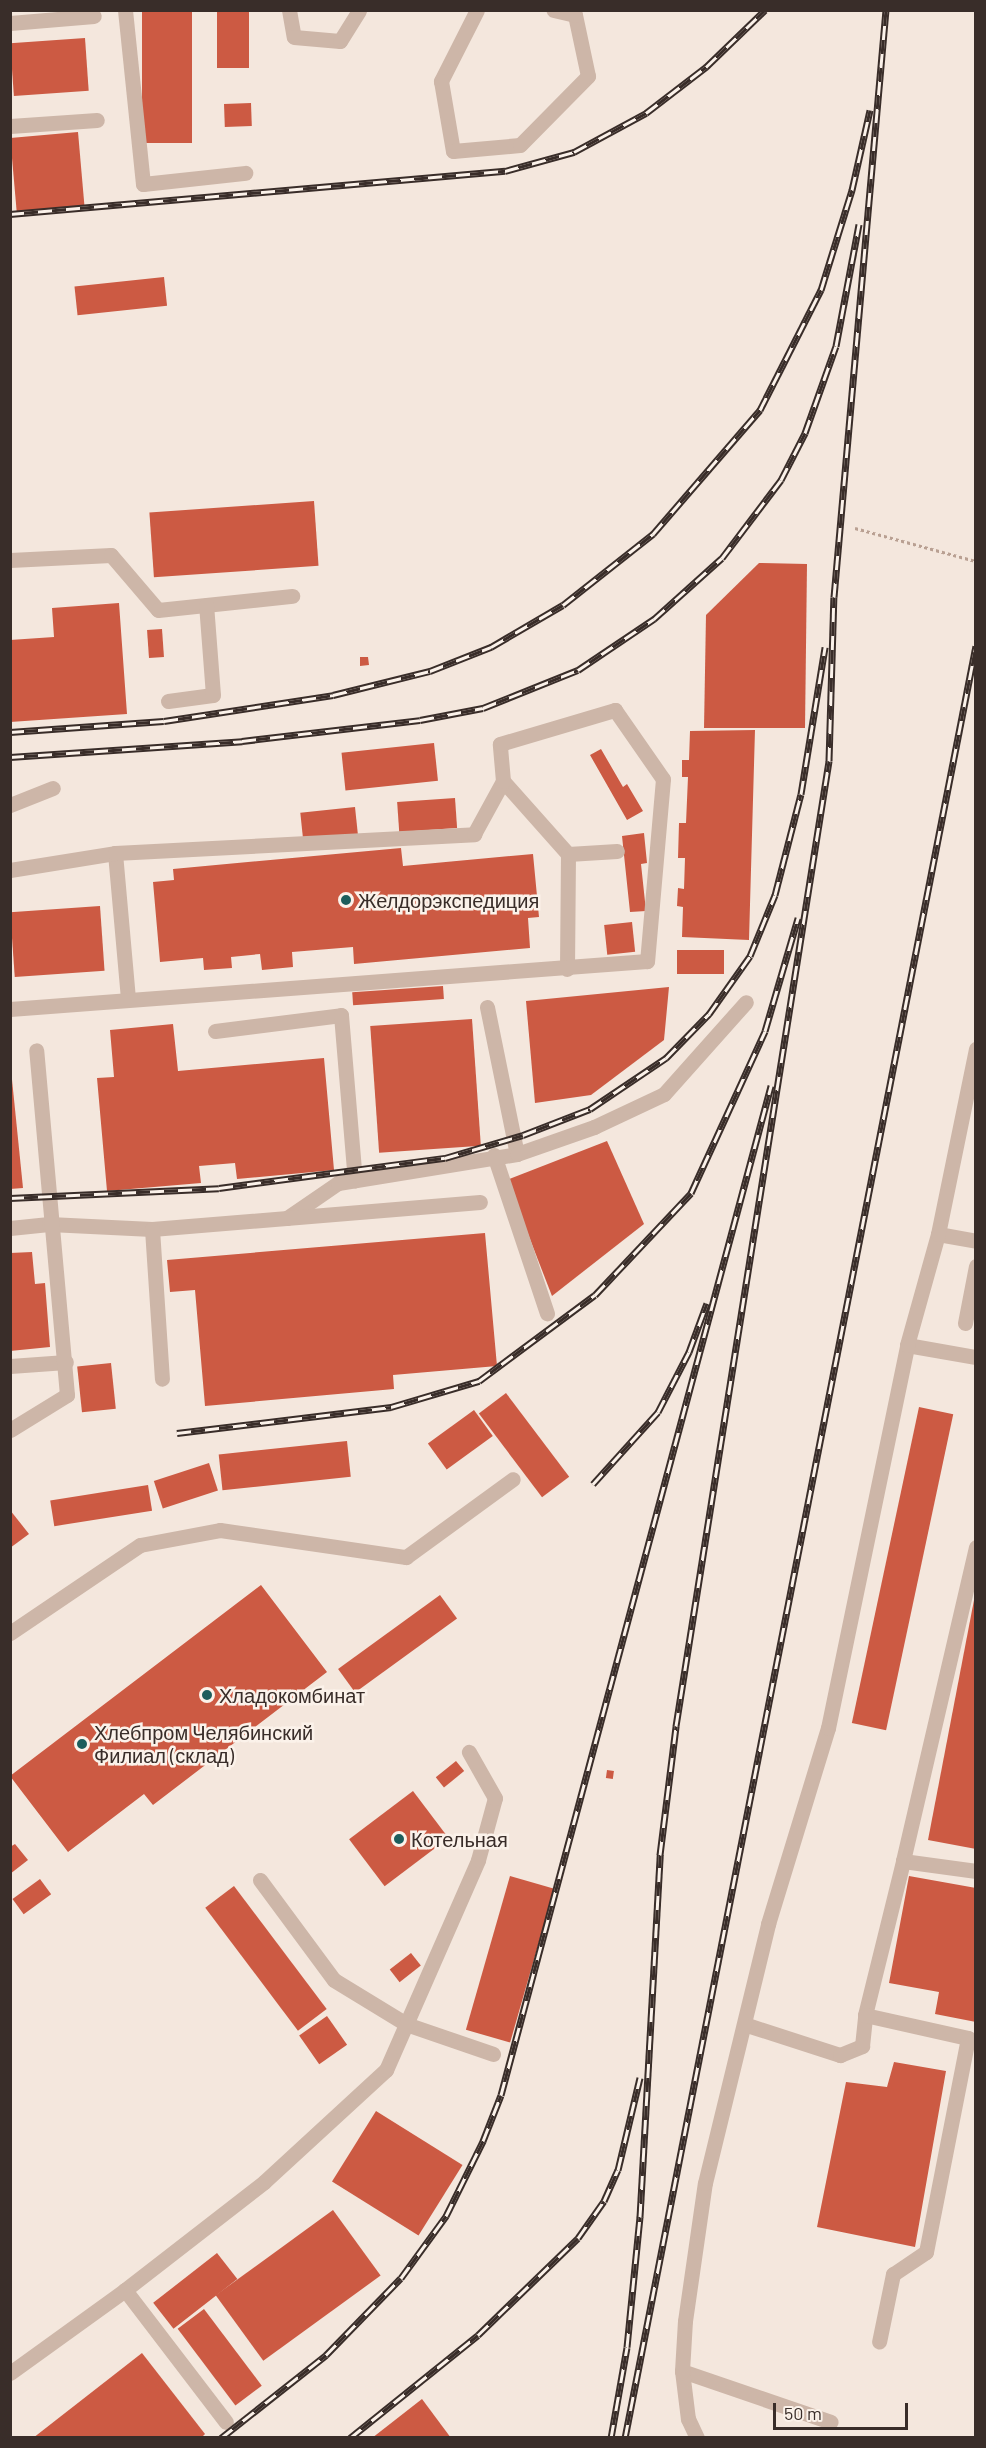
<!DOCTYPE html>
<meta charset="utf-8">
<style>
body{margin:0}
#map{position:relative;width:986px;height:2448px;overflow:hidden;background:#f4e7dd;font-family:Barlow,sans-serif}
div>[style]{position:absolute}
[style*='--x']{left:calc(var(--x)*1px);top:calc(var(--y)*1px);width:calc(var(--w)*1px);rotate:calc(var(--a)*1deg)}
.building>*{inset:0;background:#cc5a43;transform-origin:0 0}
.path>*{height:3px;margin-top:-1.5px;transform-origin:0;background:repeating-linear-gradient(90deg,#b9a092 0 3px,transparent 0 6px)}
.minor>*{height:15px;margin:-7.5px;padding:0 7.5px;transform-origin:7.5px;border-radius:7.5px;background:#cdb6a8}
.rail>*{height:7px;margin-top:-3.5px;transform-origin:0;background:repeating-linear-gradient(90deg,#fbf2ea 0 14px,#392d29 0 28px);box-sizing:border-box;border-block:2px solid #392d29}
.dots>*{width:16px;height:16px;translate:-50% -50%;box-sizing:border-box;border:3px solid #fbf2ea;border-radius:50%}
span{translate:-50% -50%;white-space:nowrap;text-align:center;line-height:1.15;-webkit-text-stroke:5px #fbf2ea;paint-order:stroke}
.poi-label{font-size:20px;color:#392d29}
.left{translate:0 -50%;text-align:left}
.frame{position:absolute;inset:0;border:12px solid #392d29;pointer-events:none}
.scale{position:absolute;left:773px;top:2403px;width:135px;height:27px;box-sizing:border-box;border:3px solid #392d29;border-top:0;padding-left:8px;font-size:18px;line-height:21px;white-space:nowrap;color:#392d29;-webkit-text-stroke:4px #fbf2ea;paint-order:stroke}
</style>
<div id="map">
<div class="building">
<i style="left:142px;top:10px;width:50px;height:133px"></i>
<i style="left:217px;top:10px;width:32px;height:58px"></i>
<i style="left:85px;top:38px;width:53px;height:75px;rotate:86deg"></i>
<i style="left:251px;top:103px;width:23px;height:27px;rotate:88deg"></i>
<i style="left:78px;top:132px;width:74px;height:68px;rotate:85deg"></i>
<i style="left:164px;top:277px;width:29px;height:90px;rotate:84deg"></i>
<i style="left:314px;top:501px;width:65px;height:165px;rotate:86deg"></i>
<i style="clip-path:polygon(759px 563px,807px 564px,805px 728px,704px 728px,706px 615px)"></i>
<i style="clip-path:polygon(119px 603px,127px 714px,10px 722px,10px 640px,54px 637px,52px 608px)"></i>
<i style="left:162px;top:629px;width:28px;height:15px;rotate:86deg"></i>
<i style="clip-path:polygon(360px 657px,368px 657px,369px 665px,360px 666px)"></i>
<i style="clip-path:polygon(755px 730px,749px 940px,682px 937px,683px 907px,677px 906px,678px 888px,684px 889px,685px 858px,678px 858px,679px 823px,686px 823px,688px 777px,682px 777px,682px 760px,689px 760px,690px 731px)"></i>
<i style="left:434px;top:743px;width:38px;height:93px;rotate:84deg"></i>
<i style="clip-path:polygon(601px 749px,623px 787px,627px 784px,643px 811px,627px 820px,590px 755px)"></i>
<i style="left:455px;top:798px;width:30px;height:58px;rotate:86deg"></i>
<i style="left:355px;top:807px;width:30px;height:55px;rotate:84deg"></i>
<i style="clip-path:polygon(644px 833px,647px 863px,641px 864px,646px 911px,630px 912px,622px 836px)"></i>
<i style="clip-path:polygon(401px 848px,403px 866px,533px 854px,539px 917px,528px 918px,530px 948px,354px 964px,353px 947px,292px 952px,293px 967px,262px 970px,260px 954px,231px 957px,232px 968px,204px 970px,203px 958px,160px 962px,153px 882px,174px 880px,173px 869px)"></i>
<i style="left:100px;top:906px;width:65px;height:90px;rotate:86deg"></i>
<i style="left:632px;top:922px;width:30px;height:28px;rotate:84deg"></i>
<i style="left:677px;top:950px;width:47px;height:24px"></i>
<i style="left:443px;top:986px;width:13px;height:91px;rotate:86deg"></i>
<i style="clip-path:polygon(669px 987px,664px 1040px,591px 1095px,535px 1103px,526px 1001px)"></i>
<i style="left:472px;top:1019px;width:127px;height:102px;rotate:86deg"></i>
<i style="clip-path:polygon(173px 1024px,178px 1071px,324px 1058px,334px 1170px,237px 1179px,235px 1163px,199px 1166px,201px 1183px,107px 1191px,97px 1078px,114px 1077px,110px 1030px)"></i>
<i style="clip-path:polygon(10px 1060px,23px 1188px,10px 1189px)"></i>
<i style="clip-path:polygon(607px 1141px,644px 1224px,552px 1296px,507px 1180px)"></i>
<i style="clip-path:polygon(485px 1233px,497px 1366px,393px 1375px,394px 1389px,205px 1406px,195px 1290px,170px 1292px,167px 1260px)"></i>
<i style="clip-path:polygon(32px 1252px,35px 1284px,45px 1283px,50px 1347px,10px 1351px,10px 1253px)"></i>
<i style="left:111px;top:1363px;width:46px;height:34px;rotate:84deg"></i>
<i style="left:506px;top:1393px;width:105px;height:34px;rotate:53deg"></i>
<i style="left:919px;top:1407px;width:35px;height:323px;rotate:12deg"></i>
<i style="left:474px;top:1410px;width:32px;height:57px;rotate:54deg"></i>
<i style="left:347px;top:1441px;width:36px;height:129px;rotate:84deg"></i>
<i style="left:209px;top:1463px;width:29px;height:58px;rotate:72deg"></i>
<i style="left:148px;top:1485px;width:26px;height:99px;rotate:81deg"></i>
<i style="clip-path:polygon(10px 1510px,29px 1534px,10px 1548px)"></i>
<i style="clip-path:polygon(261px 1585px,327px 1672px,153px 1805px,144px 1794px,68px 1852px,10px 1776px)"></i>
<i style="left:440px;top:1595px;width:29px;height:126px;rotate:54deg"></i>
<i style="clip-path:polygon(974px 1600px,976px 1600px,976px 1849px,928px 1840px)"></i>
<i style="left:456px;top:1761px;width:13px;height:26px;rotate:51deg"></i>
<i style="left:607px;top:1770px;width:7px;height:8px;rotate:8deg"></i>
<i style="left:413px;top:1791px;width:59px;height:80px;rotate:53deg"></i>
<i style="clip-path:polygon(15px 1844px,28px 1860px,10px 1874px,10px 1847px)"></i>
<i style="left:510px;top:1876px;width:46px;height:160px;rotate:16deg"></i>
<i style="clip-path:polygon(909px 1876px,976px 1888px,976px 2022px,935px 2014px,939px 1992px,889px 1983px)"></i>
<i style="left:40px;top:1879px;width:19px;height:34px;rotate:54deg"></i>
<i style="left:234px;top:1886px;width:154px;height:36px;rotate:53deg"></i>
<i style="left:411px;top:1953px;width:16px;height:27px;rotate:52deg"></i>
<i style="left:327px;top:2016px;width:35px;height:34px;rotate:55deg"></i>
<i style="clip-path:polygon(894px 2062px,946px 2071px,915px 2247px,817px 2227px,846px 2082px,887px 2087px)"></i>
<i style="left:376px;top:2111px;width:102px;height:83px;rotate:32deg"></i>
<i style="left:333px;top:2210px;width:81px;height:145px;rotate:54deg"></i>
<i style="left:217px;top:2253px;width:33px;height:81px;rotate:52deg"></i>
<i style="left:204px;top:2309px;width:96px;height:33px;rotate:53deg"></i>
<i style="clip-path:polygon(142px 2353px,205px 2434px,201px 2438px,33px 2438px)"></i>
<i style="clip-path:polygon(422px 2399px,451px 2438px,372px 2438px)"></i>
</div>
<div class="path">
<i style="--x:855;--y:528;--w:125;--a:15.3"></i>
</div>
<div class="minor">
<i style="--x:125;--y:10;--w:175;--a:84.1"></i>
<i style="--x:143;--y:184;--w:103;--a:-6.2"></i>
<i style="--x:289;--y:10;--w:27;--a:80"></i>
<i style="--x:294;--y:37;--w:46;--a:5"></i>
<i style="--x:340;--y:41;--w:36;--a:-58"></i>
<i style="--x:477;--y:10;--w:80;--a:116.9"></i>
<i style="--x:441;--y:81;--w:71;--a:80.3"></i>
<i style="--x:453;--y:151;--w:67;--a:-5.1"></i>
<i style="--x:520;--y:145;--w:97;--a:-45.4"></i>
<i style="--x:588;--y:76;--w:62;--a:-102"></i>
<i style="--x:575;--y:15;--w:22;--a:-167"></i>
<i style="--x:10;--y:23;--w:84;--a:-4.8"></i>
<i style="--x:10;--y:126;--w:87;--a:-3.9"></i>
<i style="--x:10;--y:560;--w:101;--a:-2.8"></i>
<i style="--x:111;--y:555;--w:72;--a:49.5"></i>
<i style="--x:158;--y:610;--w:135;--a:-6"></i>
<i style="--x:168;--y:701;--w:45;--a:-7.6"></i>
<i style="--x:213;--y:695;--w:90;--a:-94.4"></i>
<i style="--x:503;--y:781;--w:98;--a:48.3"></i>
<i style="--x:568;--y:854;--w:115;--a:90.5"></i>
<i style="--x:10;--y:805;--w:46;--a:-21.6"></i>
<i style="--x:115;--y:853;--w:147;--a:84.9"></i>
<i style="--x:568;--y:854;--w:49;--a:-3.5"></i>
<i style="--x:10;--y:870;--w:106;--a:-9.2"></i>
<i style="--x:115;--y:853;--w:360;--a:-3"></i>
<i style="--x:474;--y:834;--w:60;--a:-61.3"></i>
<i style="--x:503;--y:781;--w:37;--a:-95"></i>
<i style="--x:500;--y:744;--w:120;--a:-16.5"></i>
<i style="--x:615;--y:710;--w:84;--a:55.2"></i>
<i style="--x:663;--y:779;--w:183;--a:95"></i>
<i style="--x:647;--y:961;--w:639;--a:175.69"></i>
<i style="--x:487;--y:1007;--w:150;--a:78.5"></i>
<i style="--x:215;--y:1031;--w:127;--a:-7.2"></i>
<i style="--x:341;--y:1015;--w:166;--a:85.2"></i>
<i style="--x:494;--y:1155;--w:167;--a:71.5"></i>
<i style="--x:287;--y:1218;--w:62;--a:-34.5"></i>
<i style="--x:338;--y:1183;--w:181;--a:-9.2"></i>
<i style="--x:517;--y:1154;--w:82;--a:-19.3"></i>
<i style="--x:594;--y:1127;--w:77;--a:-25.2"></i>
<i style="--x:664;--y:1094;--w:123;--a:-48.3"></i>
<i style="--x:10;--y:1228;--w:39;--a:-6"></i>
<i style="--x:49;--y:1224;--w:103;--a:2.8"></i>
<i style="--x:152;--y:1229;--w:329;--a:-4.7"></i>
<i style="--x:152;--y:1229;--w:150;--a:86.2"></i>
<i style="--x:938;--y:1234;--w:39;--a:10"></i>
<i style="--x:965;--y:1323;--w:58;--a:-79.1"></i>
<i style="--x:907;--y:1345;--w:70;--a:9.9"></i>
<i style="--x:10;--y:1366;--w:56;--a:-4.1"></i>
<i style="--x:10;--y:1430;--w:67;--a:-31.6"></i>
<i style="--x:67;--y:1395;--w:346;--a:-95.1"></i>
<i style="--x:976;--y:1547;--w:322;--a:103.1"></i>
<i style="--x:903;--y:1861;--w:74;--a:7.8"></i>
<i style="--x:10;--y:1633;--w:157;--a:-34.1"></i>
<i style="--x:140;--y:1545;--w:81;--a:-10.6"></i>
<i style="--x:220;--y:1530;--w:188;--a:8.3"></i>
<i style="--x:406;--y:1557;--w:132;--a:-36.1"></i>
<i style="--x:260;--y:1880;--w:124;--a:53.5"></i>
<i style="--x:334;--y:1980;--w:84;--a:31.4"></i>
<i style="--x:406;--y:2024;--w:92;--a:19"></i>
<i style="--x:865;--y:2015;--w:159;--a:-76.1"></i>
<i style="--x:747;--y:2025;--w:98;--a:17.9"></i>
<i style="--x:840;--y:2055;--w:24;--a:-22"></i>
<i style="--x:862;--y:2046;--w:31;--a:-84"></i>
<i style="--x:865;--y:2015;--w:106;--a:12.6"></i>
<i style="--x:968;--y:2038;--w:218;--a:101.1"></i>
<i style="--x:926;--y:2252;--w:40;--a:146"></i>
<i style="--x:893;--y:2274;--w:69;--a:101.6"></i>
<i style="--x:125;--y:2290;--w:176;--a:-37.8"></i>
<i style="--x:264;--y:2182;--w:166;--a:-42.6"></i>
<i style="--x:386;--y:2070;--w:229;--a:-66.3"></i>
<i style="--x:478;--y:1860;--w:64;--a:-74.7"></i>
<i style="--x:495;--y:1798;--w:53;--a:-119.5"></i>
<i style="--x:682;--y:2371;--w:157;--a:18.9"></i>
<i style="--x:10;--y:2373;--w:142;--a:-35.8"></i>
<i style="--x:125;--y:2290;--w:166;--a:52.6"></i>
<i style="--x:697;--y:2438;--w:21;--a:-115"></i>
<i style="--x:688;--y:2419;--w:48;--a:-97.1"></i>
<i style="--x:682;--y:2371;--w:50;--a:-86.6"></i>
<i style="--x:685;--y:2321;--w:139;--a:-81.8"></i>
<i style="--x:705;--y:2183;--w:267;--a:-76.3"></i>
<i style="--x:768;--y:1924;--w:205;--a:-73"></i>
<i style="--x:828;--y:1728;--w:391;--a:-78.3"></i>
<i style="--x:907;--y:1345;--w:115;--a:-74.4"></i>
<i style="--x:938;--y:1234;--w:189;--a:-78.4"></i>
</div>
<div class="rail">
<i style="--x:10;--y:214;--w:497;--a:-5"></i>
<i style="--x:505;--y:171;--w:72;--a:-15.4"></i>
<i style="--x:574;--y:152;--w:82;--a:-28.4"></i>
<i style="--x:646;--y:113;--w:76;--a:-37.5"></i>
<i style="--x:706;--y:67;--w:82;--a:-44"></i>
<i style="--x:10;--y:732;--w:154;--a:-4.1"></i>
<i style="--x:164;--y:721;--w:171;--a:-8.7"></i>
<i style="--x:333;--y:695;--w:100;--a:-13.9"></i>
<i style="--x:430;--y:671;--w:66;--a:-21.5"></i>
<i style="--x:491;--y:647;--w:83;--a:-30.3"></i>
<i style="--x:563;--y:605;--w:115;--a:-38.3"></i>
<i style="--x:653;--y:534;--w:164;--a:-49.2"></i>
<i style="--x:760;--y:410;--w:135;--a:-63.1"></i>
<i style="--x:821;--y:290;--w:105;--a:-72.8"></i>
<i style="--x:852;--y:190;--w:82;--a:-77.3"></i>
<i style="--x:10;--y:757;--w:233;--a:-3.9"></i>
<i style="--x:242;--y:741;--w:179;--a:-6.7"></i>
<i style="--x:420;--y:720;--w:64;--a:-10.8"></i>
<i style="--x:483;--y:708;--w:102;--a:-21.8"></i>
<i style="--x:578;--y:670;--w:92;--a:-33.9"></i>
<i style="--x:654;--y:619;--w:91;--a:-41.9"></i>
<i style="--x:722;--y:558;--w:98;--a:-52.9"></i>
<i style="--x:781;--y:480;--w:53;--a:-62.9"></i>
<i style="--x:805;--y:433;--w:92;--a:-70.4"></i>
<i style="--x:836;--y:346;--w:124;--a:-79.3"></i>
<i style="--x:10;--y:1198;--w:209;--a:-2.7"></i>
<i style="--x:219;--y:1188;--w:228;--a:-7.6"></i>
<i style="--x:445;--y:1158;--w:81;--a:-16.4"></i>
<i style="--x:523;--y:1135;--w:72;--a:-21.2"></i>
<i style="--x:590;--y:1109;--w:92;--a:-33.9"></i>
<i style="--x:666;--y:1058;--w:62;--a:-45.7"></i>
<i style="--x:709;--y:1014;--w:71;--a:-54.7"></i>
<i style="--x:750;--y:956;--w:66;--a:-67.7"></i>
<i style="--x:775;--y:895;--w:104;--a:-75.6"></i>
<i style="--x:801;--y:794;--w:149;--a:-80.7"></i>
<i style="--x:177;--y:1433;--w:216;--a:-6.9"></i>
<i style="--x:391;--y:1407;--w:92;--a:-16.5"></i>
<i style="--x:479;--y:1381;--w:144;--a:-36.6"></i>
<i style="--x:595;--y:1295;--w:140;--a:-46.7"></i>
<i style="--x:691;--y:1193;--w:178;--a:-65.4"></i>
<i style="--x:765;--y:1031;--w:118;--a:-73.7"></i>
<i style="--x:593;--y:1484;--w:97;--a:-47.9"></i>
<i style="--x:658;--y:1412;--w:68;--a:-62.7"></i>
<i style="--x:689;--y:1352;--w:52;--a:-69.8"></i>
<i style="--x:221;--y:2438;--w:134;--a:-38.3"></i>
<i style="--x:326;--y:2355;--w:107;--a:-45.8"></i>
<i style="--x:401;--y:2278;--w:77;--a:-54"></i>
<i style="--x:446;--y:2216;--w:84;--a:-63.7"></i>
<i style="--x:483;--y:2141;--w:49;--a:-68.6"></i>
<i style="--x:501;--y:2095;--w:1045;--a:-75.02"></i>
<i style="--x:350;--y:2438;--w:164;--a:-38.8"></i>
<i style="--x:478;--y:2335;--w:139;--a:-44.1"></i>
<i style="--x:578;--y:2238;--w:45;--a:-54.9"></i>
<i style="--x:604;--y:2201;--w:34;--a:-66"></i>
<i style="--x:618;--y:2170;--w:95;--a:-76.6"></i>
<i style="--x:611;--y:2438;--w:92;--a:-80"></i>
<i style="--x:627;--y:2347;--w:131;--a:-84.3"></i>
<i style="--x:640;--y:2217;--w:363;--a:-86.8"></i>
<i style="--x:660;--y:1855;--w:130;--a:-82.9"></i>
<i style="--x:676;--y:1726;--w:977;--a:-80.99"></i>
<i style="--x:829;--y:761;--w:164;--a:-88.3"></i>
<i style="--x:834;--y:597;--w:589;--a:-84.94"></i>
<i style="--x:625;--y:2438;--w:1826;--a:-78.92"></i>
</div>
<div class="dots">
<i style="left:346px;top:900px;background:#1c5d5c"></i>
<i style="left:207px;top:1695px;background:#1c5d5c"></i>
<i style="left:82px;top:1744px;background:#1c5d5c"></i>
<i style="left:399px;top:1839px;background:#1c5d5c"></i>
</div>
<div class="poi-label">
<span class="left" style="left:358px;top:900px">Желдорэкспедиция</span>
<span class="left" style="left:219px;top:1695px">Хладокомбинат</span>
<span class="left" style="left:94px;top:1744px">Хлебпром Челябинский<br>Филиал (склад)</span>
<span class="left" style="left:411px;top:1839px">Котельная</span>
</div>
<div class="frame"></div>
<div class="scale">50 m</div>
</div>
